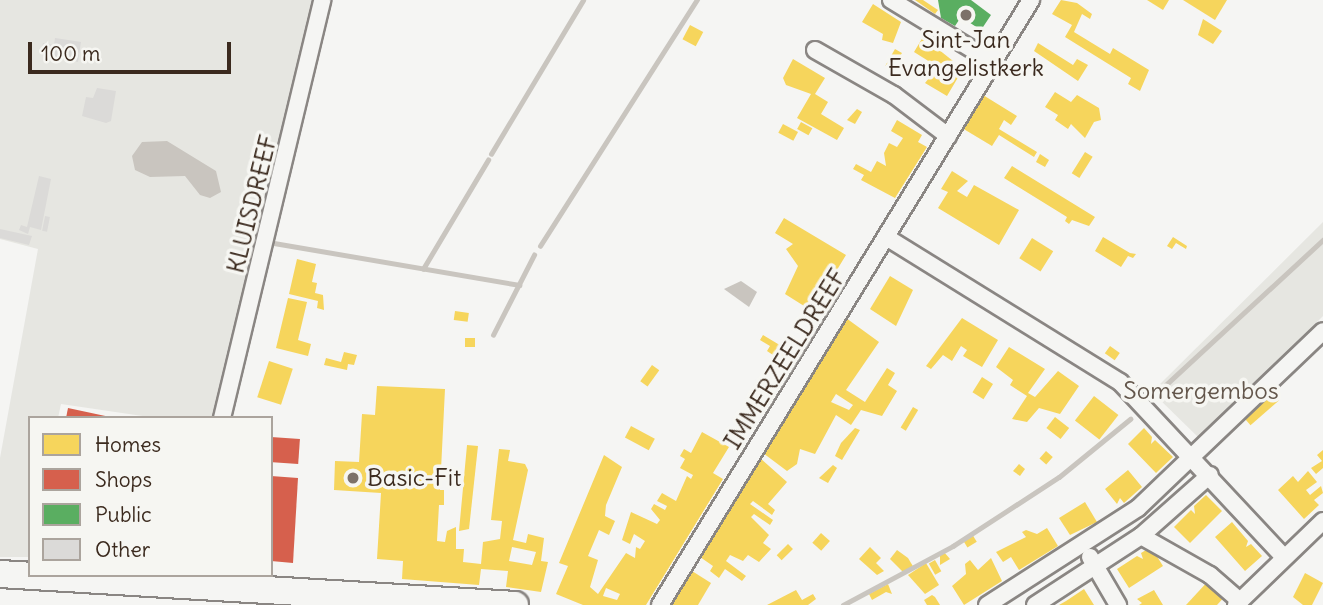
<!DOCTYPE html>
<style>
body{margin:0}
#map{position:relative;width:1323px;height:605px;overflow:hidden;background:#f5f5f3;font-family:Delius,sans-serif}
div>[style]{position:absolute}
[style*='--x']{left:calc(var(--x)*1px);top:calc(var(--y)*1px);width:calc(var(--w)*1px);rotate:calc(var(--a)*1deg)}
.green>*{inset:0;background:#e6e6e1}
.water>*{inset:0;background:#c9c5bf}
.homes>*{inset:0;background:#f6d55c;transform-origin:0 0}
.shops>*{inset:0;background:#d6604d;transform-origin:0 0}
.public>*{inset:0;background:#5aae61}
.stream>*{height:4.5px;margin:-2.25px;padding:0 2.25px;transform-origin:2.25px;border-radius:2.25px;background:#c9c5bf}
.building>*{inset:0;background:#dbdad8;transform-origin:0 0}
.roads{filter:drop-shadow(2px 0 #8a8683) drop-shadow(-2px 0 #8a8683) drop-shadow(0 2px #8a8683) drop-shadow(0 -2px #8a8683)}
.street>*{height:16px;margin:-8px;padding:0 8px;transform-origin:8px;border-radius:8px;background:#f5f5f3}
.primary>*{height:26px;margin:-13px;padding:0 13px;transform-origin:13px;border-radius:13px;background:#f5f5f3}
.dots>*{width:19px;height:19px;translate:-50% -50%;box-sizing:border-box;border:4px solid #f6f6f2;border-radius:50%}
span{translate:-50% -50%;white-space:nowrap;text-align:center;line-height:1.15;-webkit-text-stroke:7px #f6f6f2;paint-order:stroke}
.poi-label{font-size:24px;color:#3b2a1e}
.left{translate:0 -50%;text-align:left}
.street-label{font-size:24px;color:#3b2a1e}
.park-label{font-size:24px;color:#63564b}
.legend{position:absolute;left:28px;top:416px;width:245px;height:161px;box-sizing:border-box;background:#f6f6f2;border:2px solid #aba49d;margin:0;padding:9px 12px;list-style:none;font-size:21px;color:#3b2a1e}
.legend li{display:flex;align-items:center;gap:14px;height:35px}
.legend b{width:35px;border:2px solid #aba49d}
.scale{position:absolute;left:28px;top:42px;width:203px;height:32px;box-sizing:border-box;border:4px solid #3b2a1e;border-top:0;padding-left:9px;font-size:21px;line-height:24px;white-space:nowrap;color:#3b2a1e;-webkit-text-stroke:5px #f6f6f2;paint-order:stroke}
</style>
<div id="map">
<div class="green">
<i style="clip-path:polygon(0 0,313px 0,212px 418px,156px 418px,61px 404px,58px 418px,30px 418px,28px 557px,0 557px,0 458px,38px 249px,0 239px)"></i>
<i style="clip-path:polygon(1323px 222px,1323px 316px,1200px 439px,1152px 392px)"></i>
</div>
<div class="water">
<i style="clip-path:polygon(167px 141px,216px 171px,221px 192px,210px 198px,200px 195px,185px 176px,150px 177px,135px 170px,132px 156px,142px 142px)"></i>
<i style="clip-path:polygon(741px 281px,757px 292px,749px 307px,724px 289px)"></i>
</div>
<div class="homes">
<i style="clip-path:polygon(915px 0,923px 0,938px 10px,935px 14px)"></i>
<i style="clip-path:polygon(1061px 0,1077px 3px,1092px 14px,1090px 19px,1082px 14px,1074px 32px,1110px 54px,1113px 48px,1149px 70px,1140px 91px,1128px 84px,1131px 78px,1065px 37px,1072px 25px,1052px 14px)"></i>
<i style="clip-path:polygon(1147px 0,1169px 0,1163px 10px)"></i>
<i style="clip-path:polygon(1183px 0,1227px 0,1215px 20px)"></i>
<i style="clip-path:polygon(873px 4px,901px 22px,893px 43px,882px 40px,883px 34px,862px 22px)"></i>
<i style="clip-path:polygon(1203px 19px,1222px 31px,1213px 44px,1198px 35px)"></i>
<i style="left:690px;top:25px;width:15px;height:16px;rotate:28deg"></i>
<i style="clip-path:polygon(923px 37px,963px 69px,947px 96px,925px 83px,938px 67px,914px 52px)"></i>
<i style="clip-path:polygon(1038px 43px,1073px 65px,1077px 59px,1088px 65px,1078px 81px,1034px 51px)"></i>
<i style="left:895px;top:49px;width:8px;height:19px;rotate:30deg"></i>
<i style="clip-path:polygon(793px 59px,825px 78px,815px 94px,828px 102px,821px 114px,844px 128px,837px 140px,797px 118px,811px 94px,786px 85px,783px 78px)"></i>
<i style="clip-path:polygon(1055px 92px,1071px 102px,1077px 95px,1099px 108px,1101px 120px,1094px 122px,1085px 138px,1071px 124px,1068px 129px,1055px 120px,1058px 115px,1045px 107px)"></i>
<i style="clip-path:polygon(983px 95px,1017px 116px,1011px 125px,1004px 120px,999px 129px,1037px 152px,1034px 157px,999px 135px,992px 146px,962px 128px)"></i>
<i style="clip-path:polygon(857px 109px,862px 112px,855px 124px,847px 120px)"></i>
<i style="clip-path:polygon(897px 120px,922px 135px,918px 142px,927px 147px,895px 198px,861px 180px,864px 175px,853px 169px,856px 164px,871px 172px,877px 161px,886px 166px,884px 153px,889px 143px,897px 147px,903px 138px,891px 131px)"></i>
<i style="left:801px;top:122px;width:13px;height:8px;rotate:29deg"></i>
<i style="left:783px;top:124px;width:17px;height:10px;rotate:28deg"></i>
<i style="left:1085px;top:152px;width:9px;height:25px;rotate:32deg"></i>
<i style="clip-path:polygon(1040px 154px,1049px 160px,1045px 167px,1036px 162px)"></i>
<i style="clip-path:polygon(1012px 166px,1095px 217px,1089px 226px,1072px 220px,1069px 224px,1065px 221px,1067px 217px,1004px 178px)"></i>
<i style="clip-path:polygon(952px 171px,968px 181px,957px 191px,967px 197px,974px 185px,1019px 210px,999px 245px,938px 208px,948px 192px,941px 189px)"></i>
<i style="clip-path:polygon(784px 218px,846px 255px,812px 311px,785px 294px,798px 266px,786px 249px,793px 244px,775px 233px)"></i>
<i style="clip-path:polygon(1103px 237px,1130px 253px,1136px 254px,1133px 258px,1128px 256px,1121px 267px,1095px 251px)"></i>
<i style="clip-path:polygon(1173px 237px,1187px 246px,1186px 249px,1176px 243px,1172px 249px,1167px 246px)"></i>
<i style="left:1032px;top:238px;width:25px;height:24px;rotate:32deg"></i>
<i style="clip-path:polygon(297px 259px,316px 264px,312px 282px,317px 283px,315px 293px,323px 295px,324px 310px,317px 308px,318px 301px,289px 294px)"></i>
<i style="clip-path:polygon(890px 276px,913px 290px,896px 326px,870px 309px)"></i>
<i style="clip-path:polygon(288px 298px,307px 302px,298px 340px,311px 344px,308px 356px,276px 348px)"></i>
<i style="left:455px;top:311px;width:14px;height:9px;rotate:8deg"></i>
<i style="clip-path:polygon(evenodd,846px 318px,879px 342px,846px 390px,865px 402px,887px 368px,895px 373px,888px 385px,897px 391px,882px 416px,861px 410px,851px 425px,836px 415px,815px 454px,800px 449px,797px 464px,787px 471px,763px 453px,846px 318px,836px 394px,853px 405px,849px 410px,831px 402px,836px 394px)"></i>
<i style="clip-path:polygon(962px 318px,998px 340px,982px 367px,963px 356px,967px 350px,961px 346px,952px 361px,943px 355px,931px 369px,926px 366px)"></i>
<i style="clip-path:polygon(763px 335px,788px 350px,782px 361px,767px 351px,770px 346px,760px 340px)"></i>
<i style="left:465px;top:338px;width:10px;height:9px"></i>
<i style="left:1110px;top:346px;width:12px;height:9px;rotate:35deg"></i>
<i style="clip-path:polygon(1009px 347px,1045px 369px,1028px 393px,1035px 397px,1058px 371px,1079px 386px,1060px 414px,1039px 408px,1027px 422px,1012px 419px,1027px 396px,1010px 385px,1013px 380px,996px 367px)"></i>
<i style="clip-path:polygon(344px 352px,357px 355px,354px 365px,348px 364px,347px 370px,324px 365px,326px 358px,341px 362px)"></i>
<i style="left:269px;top:361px;width:25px;height:38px;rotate:18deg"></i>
<i style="left:652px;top:365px;width:9px;height:20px;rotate:36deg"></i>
<i style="left:982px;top:377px;width:13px;height:18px;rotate:32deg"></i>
<i style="clip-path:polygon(evenodd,377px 386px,445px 389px,440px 490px,444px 490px,444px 505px,439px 505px,437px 541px,445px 542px,447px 531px,456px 527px,456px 549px,464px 549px,463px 562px,481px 564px,483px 542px,500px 539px,502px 521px,491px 520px,499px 449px,510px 450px,508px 461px,525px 464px,528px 470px,513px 540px,526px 543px,528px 534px,544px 538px,541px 561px,548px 562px,541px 592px,506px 587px,508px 571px,481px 569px,479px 585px,402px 579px,403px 561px,377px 559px,381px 493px,334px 490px,335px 461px,359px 462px,362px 414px,375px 415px,377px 386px,512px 547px,536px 552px,532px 565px,509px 561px,512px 547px)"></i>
<i style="left:1272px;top:392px;width:11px;height:38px;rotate:49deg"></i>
<i style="left:1094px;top:396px;width:31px;height:31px;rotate:38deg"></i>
<i style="left:913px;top:407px;width:6px;height:24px;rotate:31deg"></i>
<i style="left:1055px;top:417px;width:18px;height:14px;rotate:38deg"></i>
<i style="left:631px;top:426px;width:27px;height:13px;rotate:28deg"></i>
<i style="clip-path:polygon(855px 428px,860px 430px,842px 460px,835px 456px,841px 443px)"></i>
<i style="clip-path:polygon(1144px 428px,1152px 437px,1151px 444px,1155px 440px,1173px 457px,1156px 473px,1128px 444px)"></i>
<i style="clip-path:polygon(evenodd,702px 432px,729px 447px,713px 473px,723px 479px,646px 605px,583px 605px,556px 594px,568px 566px,559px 563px,604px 455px,622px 467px,606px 505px,605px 516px,615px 521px,609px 535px,599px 530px,588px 556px,598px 560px,590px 587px,598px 594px,626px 553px,635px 558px,636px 547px,640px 549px,645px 541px,634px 534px,630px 544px,622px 540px,631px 512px,657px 524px,660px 520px,651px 509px,654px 504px,665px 510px,667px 506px,657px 501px,662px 493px,676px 501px,687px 476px,691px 479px,693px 475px,680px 468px,685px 459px,680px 456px,684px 449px,691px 453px,702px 432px,606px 588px,620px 594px,617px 600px,603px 596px,606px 588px)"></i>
<i style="clip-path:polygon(467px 445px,478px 446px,469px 529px,459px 531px)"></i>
<i style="clip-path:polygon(1323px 450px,1323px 468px,1316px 474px,1311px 468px,1322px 461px,1317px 455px)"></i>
<i style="left:1046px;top:451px;width:9px;height:10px;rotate:41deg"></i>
<i style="clip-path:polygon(760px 458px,787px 482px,768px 504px,775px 510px,772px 515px,753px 501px,750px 504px,773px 520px,770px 525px,754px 514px,751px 517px,769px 535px,763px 543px,771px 549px,759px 562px,748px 555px,743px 561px,730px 555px,726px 561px,746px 576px,742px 581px,725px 569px,719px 578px,710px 571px,713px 566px,700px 557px)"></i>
<i style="clip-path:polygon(1019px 464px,1025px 469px,1020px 476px,1013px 471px)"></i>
<i style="clip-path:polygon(833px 465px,837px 468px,828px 483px,819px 478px)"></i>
<i style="clip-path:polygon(1128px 470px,1142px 487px,1124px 503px,1120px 498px,1117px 504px,1105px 489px)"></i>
<i style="clip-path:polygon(1308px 471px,1317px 482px,1306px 490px,1310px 495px,1321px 486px,1323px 493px,1314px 500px,1319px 505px,1304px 519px,1278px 490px,1293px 476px,1298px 482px)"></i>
<i style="clip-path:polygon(1206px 495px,1222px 511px,1190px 543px,1174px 527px,1191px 510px,1195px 514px,1194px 506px)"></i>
<i style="clip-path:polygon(1085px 502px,1097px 522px,1070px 535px,1059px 518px)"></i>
<i style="clip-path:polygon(1232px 522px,1248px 541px,1246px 547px,1251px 544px,1262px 556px,1245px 571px,1215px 537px)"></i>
<i style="clip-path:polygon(1047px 528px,1058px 546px,1019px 570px,1011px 557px,1003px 562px,996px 552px,1026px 537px,1022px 532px,1026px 530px,1037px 534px)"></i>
<i style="left:821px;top:533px;width:12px;height:13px;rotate:42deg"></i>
<i style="left:972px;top:534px;width:9px;height:11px;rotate:58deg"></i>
<i style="left:788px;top:544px;width:7px;height:16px;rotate:45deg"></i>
<i style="clip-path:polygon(870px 547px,881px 558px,876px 563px,884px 571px,877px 575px,859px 559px)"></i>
<i style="clip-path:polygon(1151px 547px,1163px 566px,1129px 588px,1117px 569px,1137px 556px,1143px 559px,1141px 553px)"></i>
<i style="clip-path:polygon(897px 550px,908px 558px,914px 568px,904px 573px,890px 559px)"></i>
<i style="clip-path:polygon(944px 552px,950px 559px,940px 565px,940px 554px)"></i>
<i style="clip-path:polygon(991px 558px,1002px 581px,964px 605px,952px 586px,966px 574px,965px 564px,970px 560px,978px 570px)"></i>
<i style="left:935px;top:560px;width:13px;height:7px;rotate:61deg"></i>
<i style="clip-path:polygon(926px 563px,939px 585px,925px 594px,908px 575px)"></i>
<i style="clip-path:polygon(692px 571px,711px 583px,698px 605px,670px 605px)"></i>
<i style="clip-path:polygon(1305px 573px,1323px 583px,1312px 605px,1303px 605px,1293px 597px)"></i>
<i style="clip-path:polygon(1210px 579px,1227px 594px,1217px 605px,1186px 605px)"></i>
<i style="clip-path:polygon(888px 584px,892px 594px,886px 592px,872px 600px,869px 594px)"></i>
<i style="clip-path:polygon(1084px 589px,1094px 605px,1059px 605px,1066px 601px)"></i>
<i style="clip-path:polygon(796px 590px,802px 600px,813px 594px,816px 599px,808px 605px,767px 605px)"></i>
<i style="clip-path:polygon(1154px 590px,1163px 605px,1139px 605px,1142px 603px,1137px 599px)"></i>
<i style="clip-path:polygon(932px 595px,935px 597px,940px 605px,927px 605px,924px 600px)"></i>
</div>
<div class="shops">
<i style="clip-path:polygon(68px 408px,110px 417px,110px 418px,66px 418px)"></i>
<i style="left:271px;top:437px;width:29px;height:25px;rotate:4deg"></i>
<i style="clip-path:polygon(271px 476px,298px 478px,293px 563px,271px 561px)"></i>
</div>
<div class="public">
<i style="clip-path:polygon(938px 0,971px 0,991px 15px,981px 30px,961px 17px,955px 26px,941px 18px)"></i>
</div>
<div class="stream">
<i style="--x:491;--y:154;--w:179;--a:-59.1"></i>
<i style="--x:274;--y:243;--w:249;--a:9.7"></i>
<i style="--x:540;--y:246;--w:292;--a:-57.5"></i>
<i style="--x:423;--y:269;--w:127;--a:-59.2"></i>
<i style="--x:493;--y:335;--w:90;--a:-62.9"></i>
<i style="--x:1157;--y:393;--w:226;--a:-42.7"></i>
<i style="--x:843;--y:605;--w:125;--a:-28.2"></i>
<i style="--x:953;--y:546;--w:126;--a:-33.1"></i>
<i style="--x:1059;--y:477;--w:92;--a:-39.2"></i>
</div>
<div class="building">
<i style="clip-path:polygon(55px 38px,81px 42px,78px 62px,41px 54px,43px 43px,54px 45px)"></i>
<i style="clip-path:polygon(97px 88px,116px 91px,111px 121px,106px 123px,82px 116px,86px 97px,93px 98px)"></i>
<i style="clip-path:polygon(39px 176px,51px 179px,41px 230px,30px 227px,28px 234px,19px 230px,21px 225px,27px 227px)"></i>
<i style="left:45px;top:216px;width:5px;height:15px;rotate:11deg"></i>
<i style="clip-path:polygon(0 229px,32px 236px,29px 245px,0 238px)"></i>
</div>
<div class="roads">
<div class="street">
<i style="--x:891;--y:0;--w:119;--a:31.3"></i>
<i style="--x:815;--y:50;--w:91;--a:29.7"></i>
<i style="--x:894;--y:95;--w:68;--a:37.2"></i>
<i style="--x:886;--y:237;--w:275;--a:31.8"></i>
<i style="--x:1120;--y:382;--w:238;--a:46.9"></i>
<i style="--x:222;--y:418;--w:430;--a:-76.5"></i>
<i style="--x:1141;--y:536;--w:79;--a:29.5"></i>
<i style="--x:1210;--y:575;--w:40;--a:41"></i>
<i style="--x:1090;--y:557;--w:56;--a:59.7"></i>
<i style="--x:660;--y:605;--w:710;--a:-58.48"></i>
<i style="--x:987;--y:605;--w:179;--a:-32.7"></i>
<i style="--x:1138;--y:508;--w:256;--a:-43.7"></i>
<i style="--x:1035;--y:605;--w:126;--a:-33.1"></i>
<i style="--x:1141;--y:536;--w:92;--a:-41.5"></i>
<i style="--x:1236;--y:605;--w:121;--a:-44"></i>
</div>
<div class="primary">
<i style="--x:0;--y:574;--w:516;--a:3.44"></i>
</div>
</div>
<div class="dots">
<i style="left:966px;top:15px;background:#7c7169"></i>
<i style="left:353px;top:478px;background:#7c7169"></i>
</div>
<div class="poi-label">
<span style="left:966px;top:54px">Sint-Jan<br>Evangelistkerk</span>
<span class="left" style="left:367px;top:478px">Basic-Fit</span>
</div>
<div class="street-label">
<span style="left:252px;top:204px;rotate:-76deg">KLUISDREEF</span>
<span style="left:785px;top:359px;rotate:-58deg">IMMERZEELDREEF</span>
</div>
<div class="park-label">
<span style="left:1201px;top:391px">Somergembos</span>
</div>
<ul class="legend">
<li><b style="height:19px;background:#f6d55c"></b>Homes</li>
<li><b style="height:19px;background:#d6604d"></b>Shops</li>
<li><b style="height:19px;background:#5aae61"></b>Public</li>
<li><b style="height:19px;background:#dbdad8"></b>Other</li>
</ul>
<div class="scale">100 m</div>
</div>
